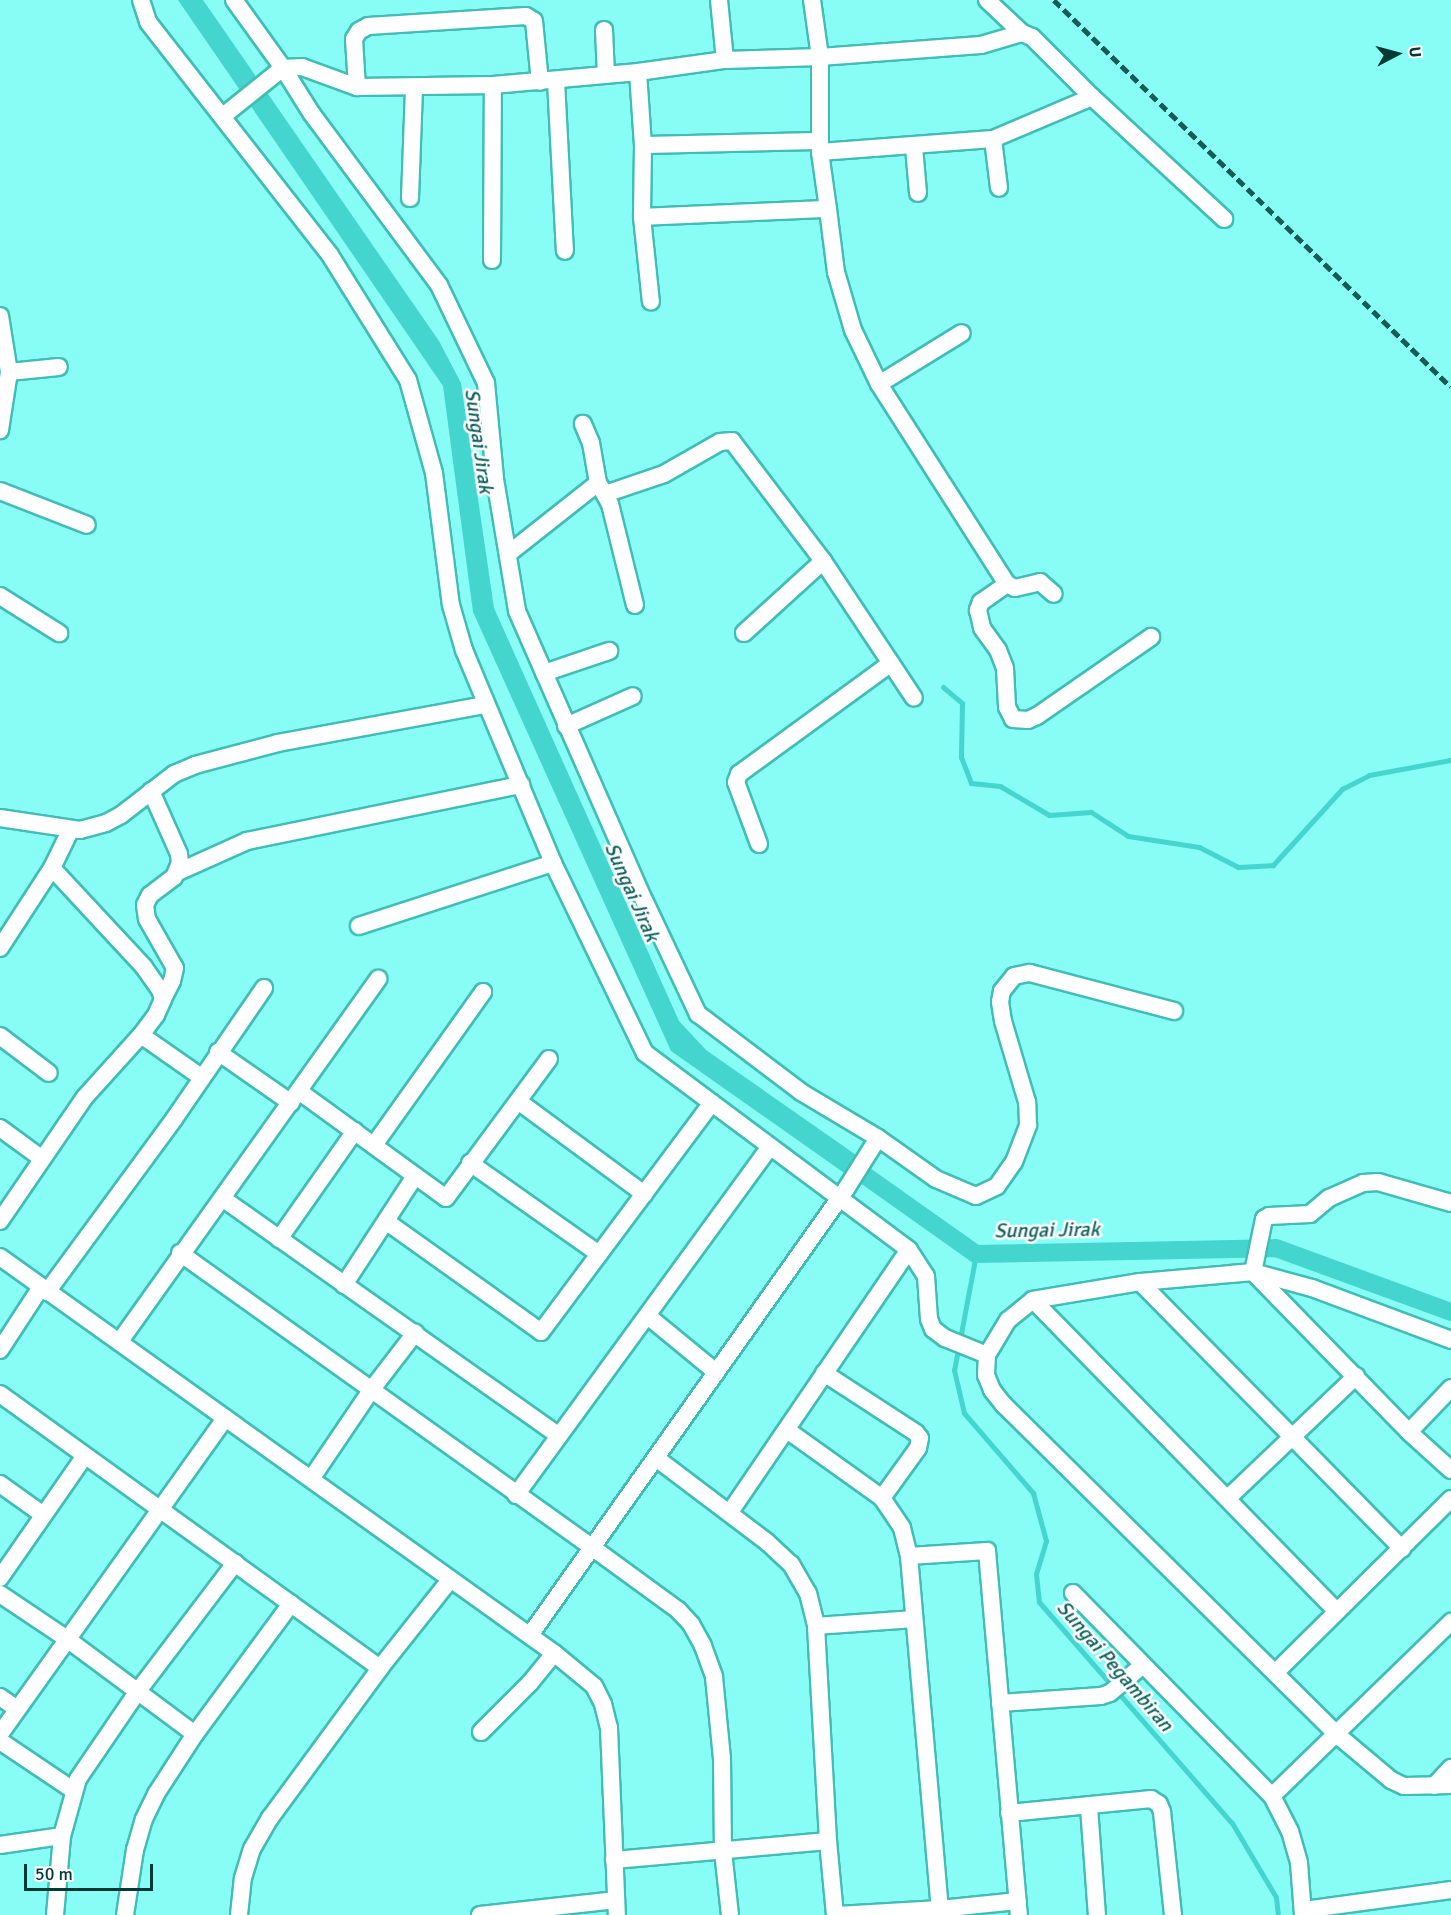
<!DOCTYPE html>
<style>
body{margin:0}
#map{position:relative;width:1451px;height:1915px;overflow:hidden;background:#88fdf5;font-family:Signika,sans-serif}
div>[style]{position:absolute}
[style*='--x']{left:calc(var(--x)*1px);top:calc(var(--y)*1px);width:calc(var(--w)*1px);rotate:calc(var(--a)*1deg)}
.water>*{inset:0;background:#43d5ce}
.stream>*{height:5px;margin:-2.5px;padding:0 2.5px;transform-origin:2.5px;border-radius:2.5px;background:#43d5ce}
.canal>*{height:18px;margin:-9px;padding:0 9px;transform-origin:9px;border-radius:9px;background:#43d5ce}
.roads{filter:drop-shadow(2px 0 #42bdb6) drop-shadow(-2px 0 #42bdb6) drop-shadow(0 2px #42bdb6) drop-shadow(0 -2px #42bdb6)}
.street>*{height:16px;margin:-8px;padding:0 8px;transform-origin:8px;border-radius:8px;background:#fff}
.rail>*{height:4.5px;margin-top:-2.25px;transform-origin:0;background:repeating-linear-gradient(90deg,#175b57 0 9px,transparent 0 13.5px)}
span{translate:-50% -50%;white-space:nowrap;text-align:center;line-height:1.15;-webkit-text-stroke:5px #fff;paint-order:stroke}
.water-label{font-size:20px;color:#0e615d;font-style:italic}
.north{position:absolute;left:1367px;top:24px;width:60px;height:60px;-webkit-text-stroke:4px #fff;paint-order:stroke;rotate:84deg;font-size:16px;font-weight:700;line-height:24px;text-align:center;color:#003936}
.north::after{content:'';display:block;margin:auto;width:21px;height:27px;background:#003936;clip-path:polygon(50% 0,100% 100%,50% 72%,0 100%)}
.scale{position:absolute;left:24px;top:1864px;width:129px;height:27px;box-sizing:border-box;border:3px solid #003936;border-top:0;padding-left:8px;font-size:18px;line-height:21px;white-space:nowrap;color:#003936;-webkit-text-stroke:4px #fff;paint-order:stroke}
</style>
<div id="map">
<div class="water">
<i style="clip-path:polygon(178px 0,203px 0,439px 341px,461px 383px,494px 608px,679px 1021px,706px 1050px,869px 1164px,857px 1182px,671px 1051px,473px 612px,443px 386px)"></i>
</div>
<div class="stream">
<i style="--x:943;--y:687;--w:25;--a:40"></i>
<i style="--x:962;--y:703;--w:54;--a:91.1"></i>
<i style="--x:961;--y:757;--w:28;--a:69"></i>
<i style="--x:971;--y:783;--w:29;--a:6"></i>
<i style="--x:1000;--y:786;--w:57;--a:30.6"></i>
<i style="--x:1049;--y:815;--w:42;--a:-4.1"></i>
<i style="--x:1091;--y:812;--w:44;--a:33"></i>
<i style="--x:1128;--y:836;--w:72;--a:8.8"></i>
<i style="--x:1199;--y:847;--w:44;--a:27.1"></i>
<i style="--x:1238;--y:867;--w:35;--a:-3"></i>
<i style="--x:1273;--y:865;--w:103;--a:-47.8"></i>
<i style="--x:1342;--y:789;--w:30;--a:-27"></i>
<i style="--x:1369;--y:775;--w:83;--a:-10.4"></i>
<i style="--x:976;--y:1254;--w:118;--a:100.7"></i>
<i style="--x:954;--y:1370;--w:44;--a:76.9"></i>
<i style="--x:964;--y:1413;--w:106;--a:49.2"></i>
<i style="--x:1033;--y:1493;--w:50;--a:74.8"></i>
<i style="--x:1046;--y:1541;--w:34;--a:107"></i>
<i style="--x:1036;--y:1574;--w:28;--a:84"></i>
<i style="--x:1039;--y:1602;--w:293;--a:48.9"></i>
<i style="--x:1232;--y:1823;--w:86;--a:59.3"></i>
<i style="--x:1276;--y:1897;--w:18;--a:84"></i>
</div>
<div class="canal">
<i style="--x:846;--y:1162;--w:159;--a:35.3"></i>
<i style="--x:976;--y:1254;--w:300;--a:-1.1"></i>
<i style="--x:1276;--y:1248;--w:186;--a:20.1"></i>
</div>
<div class="roads">
<div class="street">
<i style="--x:141;--y:0;--w:23;--a:72"></i>
<i style="--x:148;--y:22;--w:296;--a:52"></i>
<i style="--x:330;--y:255;--w:147;--a:58"></i>
<i style="--x:408;--y:380;--w:97;--a:74.4"></i>
<i style="--x:434;--y:473;--w:133;--a:82.7"></i>
<i style="--x:451;--y:605;--w:47;--a:73.9"></i>
<i style="--x:464;--y:650;--w:231;--a:67.3"></i>
<i style="--x:553;--y:863;--w:211;--a:64.2"></i>
<i style="--x:645;--y:1053;--w:329;--a:36.7"></i>
<i style="--x:909;--y:1250;--w:31;--a:57"></i>
<i style="--x:926;--y:1276;--w:43;--a:86"></i>
<i style="--x:929;--y:1319;--w:11;--a:68"></i>
<i style="--x:933;--y:1329;--w:15;--a:37"></i>
<i style="--x:945;--y:1338;--w:45;--a:22"></i>
<i style="--x:234;--y:0;--w:84;--a:54.2"></i>
<i style="--x:283;--y:68;--w:19;--a:-3"></i>
<i style="--x:302;--y:67;--w:59;--a:20"></i>
<i style="--x:357;--y:87;--w:136;--a:-0.8"></i>
<i style="--x:493;--y:85;--w:146;--a:-5.1"></i>
<i style="--x:638;--y:72;--w:73;--a:86.1"></i>
<i style="--x:643;--y:145;--w:72;--a:90.8"></i>
<i style="--x:642;--y:217;--w:85;--a:84"></i>
<i style="--x:719;--y:0;--w:60;--a:84.3"></i>
<i style="--x:812;--y:0;--w:58;--a:82"></i>
<i style="--x:820;--y:57;--w:95;--a:90"></i>
<i style="--x:820;--y:152;--w:58;--a:82"></i>
<i style="--x:987;--y:0;--w:48;--a:43.3"></i>
<i style="--x:604;--y:30;--w:45;--a:87.5"></i>
<i style="--x:638;--y:72;--w:88;--a:-7.9"></i>
<i style="--x:725;--y:60;--w:95;--a:-1.8"></i>
<i style="--x:820;--y:57;--w:161;--a:-4.3"></i>
<i style="--x:981;--y:45;--w:43;--a:-16.3"></i>
<i style="--x:1022;--y:33;--w:11;--a:22"></i>
<i style="--x:1032;--y:37;--w:85;--a:45"></i>
<i style="--x:556;--y:81;--w:170;--a:87"></i>
<i style="--x:357;--y:87;--w:48;--a:-93.6"></i>
<i style="--x:354;--y:39;--w:9;--a:-58"></i>
<i style="--x:359;--y:31;--w:10;--a:-29"></i>
<i style="--x:368;--y:26;--w:158;--a:-3.6"></i>
<i style="--x:526;--y:16;--w:9;--a:32"></i>
<i style="--x:534;--y:21;--w:61;--a:84.4"></i>
<i style="--x:223;--y:116;--w:77;--a:-38.7"></i>
<i style="--x:283;--y:68;--w:54;--a:57.8"></i>
<i style="--x:312;--y:114;--w:213;--a:53.4"></i>
<i style="--x:439;--y:285;--w:109;--a:64.4"></i>
<i style="--x:486;--y:383;--w:96;--a:84.6"></i>
<i style="--x:495;--y:479;--w:134;--a:80.5"></i>
<i style="--x:517;--y:611;--w:318;--a:66.3"></i>
<i style="--x:645;--y:902;--w:124;--a:64.7"></i>
<i style="--x:698;--y:1014;--w:129;--a:37.1"></i>
<i style="--x:801;--y:1092;--w:90;--a:30.9"></i>
<i style="--x:878;--y:1138;--w:71;--a:35.3"></i>
<i style="--x:936;--y:1179;--w:43;--a:23"></i>
<i style="--x:976;--y:1196;--w:23;--a:-25"></i>
<i style="--x:997;--y:1186;--w:29;--a:-55"></i>
<i style="--x:1014;--y:1162;--w:40;--a:-69"></i>
<i style="--x:1028;--y:1125;--w:23;--a:-92"></i>
<i style="--x:1027;--y:1102;--w:84;--a:-106.5"></i>
<i style="--x:1003;--y:1021;--w:19;--a:-99"></i>
<i style="--x:1000;--y:1002;--w:11;--a:-80"></i>
<i style="--x:1002;--y:991;--w:19;--a:-51"></i>
<i style="--x:1014;--y:976;--w:16;--a:-11"></i>
<i style="--x:1030;--y:973;--w:149;--a:14.8"></i>
<i style="--x:993;--y:139;--w:49;--a:83"></i>
<i style="--x:643;--y:145;--w:176;--a:-1.3"></i>
<i style="--x:914;--y:147;--w:46;--a:85"></i>
<i style="--x:820;--y:152;--w:173;--a:-4.3"></i>
<i style="--x:993;--y:139;--w:108;--a:-23"></i>
<i style="--x:1092;--y:97;--w:180;--a:42.7"></i>
<i style="--x:410;--y:198;--w:111;--a:-87.9"></i>
<i style="--x:642;--y:217;--w:186;--a:-2.5"></i>
<i style="--x:828;--y:209;--w:64;--a:82.8"></i>
<i style="--x:836;--y:272;--w:60;--a:73.7"></i>
<i style="--x:853;--y:330;--w:60;--a:64.3"></i>
<i style="--x:879;--y:384;--w:237;--a:57.4"></i>
<i style="--x:1007;--y:584;--w:32;--a:145"></i>
<i style="--x:981;--y:602;--w:9;--a:111"></i>
<i style="--x:978;--y:610;--w:18;--a:77"></i>
<i style="--x:982;--y:628;--w:27;--a:54"></i>
<i style="--x:998;--y:650;--w:19;--a:69"></i>
<i style="--x:1005;--y:668;--w:39;--a:87"></i>
<i style="--x:1007;--y:707;--w:13;--a:63"></i>
<i style="--x:1013;--y:719;--w:15;--a:4"></i>
<i style="--x:1028;--y:720;--w:10;--a:-24"></i>
<i style="--x:1037;--y:716;--w:139;--a:-34.7"></i>
<i style="--x:492;--y:260;--w:175;--a:-89.7"></i>
<i style="--x:0;--y:316;--w:57;--a:80.9"></i>
<i style="--x:9;--y:372;--w:59;--a:98.8"></i>
<i style="--x:9;--y:372;--w:50;--a:-5.7"></i>
<i style="--x:879;--y:384;--w:97;--a:-31.6"></i>
<i style="--x:600;--y:486;--w:21;--a:61"></i>
<i style="--x:610;--y:504;--w:104;--a:76.1"></i>
<i style="--x:0;--y:491;--w:93;--a:21.3"></i>
<i style="--x:605;--y:494;--w:62;--a:-18.7"></i>
<i style="--x:664;--y:474;--w:64;--a:-29.7"></i>
<i style="--x:720;--y:442;--w:12;--a:-5"></i>
<i style="--x:732;--y:441;--w:151;--a:52.8"></i>
<i style="--x:823;--y:561;--w:164;--a:56.4"></i>
<i style="--x:508;--y:554;--w:115;--a:-38.3"></i>
<i style="--x:598;--y:483;--w:41;--a:-99.9"></i>
<i style="--x:591;--y:443;--w:21;--a:-113"></i>
<i style="--x:1007;--y:584;--w:9;--a:27"></i>
<i style="--x:1015;--y:588;--w:26;--a:-13"></i>
<i style="--x:1040;--y:582;--w:18;--a:41"></i>
<i style="--x:0;--y:596;--w:70;--a:32.1"></i>
<i style="--x:744;--y:633;--w:107;--a:-42.3"></i>
<i style="--x:544;--y:673;--w:69;--a:-18.7"></i>
<i style="--x:566;--y:726;--w:73;--a:-24.1"></i>
<i style="--x:151;--y:791;--w:69;--a:66"></i>
<i style="--x:179;--y:854;--w:9;--a:84"></i>
<i style="--x:180;--y:863;--w:15;--a:113"></i>
<i style="--x:174;--y:877;--w:30;--a:143"></i>
<i style="--x:150;--y:895;--w:11;--a:117"></i>
<i style="--x:145;--y:905;--w:14;--a:82"></i>
<i style="--x:147;--y:919;--w:56;--a:60.3"></i>
<i style="--x:175;--y:968;--w:13;--a:103"></i>
<i style="--x:172;--y:981;--w:20;--a:117"></i>
<i style="--x:0;--y:818;--w:81;--a:8.5"></i>
<i style="--x:80;--y:830;--w:27;--a:-15"></i>
<i style="--x:106;--y:823;--w:17;--a:-28"></i>
<i style="--x:121;--y:815;--w:67;--a:-37.7"></i>
<i style="--x:174;--y:774;--w:23;--a:-23"></i>
<i style="--x:195;--y:765;--w:86;--a:-14.8"></i>
<i style="--x:278;--y:743;--w:211;--a:-10.4"></i>
<i style="--x:759;--y:844;--w:66;--a:-110.4"></i>
<i style="--x:736;--y:782;--w:9;--a:-69"></i>
<i style="--x:739;--y:774;--w:188;--a:-36.1"></i>
<i style="--x:178;--y:872;--w:76;--a:-24.2"></i>
<i style="--x:247;--y:841;--w:280;--a:-11.6"></i>
<i style="--x:359;--y:926;--w:204;--a:-18"></i>
<i style="--x:0;--y:948;--w:95;--a:-57"></i>
<i style="--x:141;--y:1035;--w:73;--a:35"></i>
<i style="--x:0;--y:1036;--w:61;--a:37.1"></i>
<i style="--x:218;--y:1052;--w:89;--a:34.9"></i>
<i style="--x:300;--y:1092;--w:180;--a:36"></i>
<i style="--x:446;--y:1198;--w:173;--a:-53.5"></i>
<i style="--x:518;--y:1101;--w:157;--a:36.4"></i>
<i style="--x:0;--y:1128;--w:51;--a:36.2"></i>
<i style="--x:374;--y:1145;--w:188;--a:-54.5"></i>
<i style="--x:470;--y:1163;--w:158;--a:35.2"></i>
<i style="--x:222;--y:1198;--w:411;--a:35.2"></i>
<i style="--x:1451;--y:1203;--w:76;--a:-164"></i>
<i style="--x:1378;--y:1182;--w:15;--a:176"></i>
<i style="--x:1363;--y:1183;--w:37;--a:156"></i>
<i style="--x:1329;--y:1198;--w:25;--a:140"></i>
<i style="--x:1310;--y:1214;--w:41;--a:177.2"></i>
<i style="--x:1269;--y:1216;--w:6;--a:149"></i>
<i style="--x:1264;--y:1219;--w:54;--a:101.7"></i>
<i style="--x:1253;--y:1272;--w:61;--a:15.2"></i>
<i style="--x:1312;--y:1288;--w:148;--a:20.5"></i>
<i style="--x:0;--y:1221;--w:150;--a:-55.6"></i>
<i style="--x:85;--y:1097;--w:84;--a:-47.9"></i>
<i style="--x:141;--y:1035;--w:25;--a:-53"></i>
<i style="--x:156;--y:1015;--w:17;--a:-66"></i>
<i style="--x:163;--y:999;--w:9;--a:-108"></i>
<i style="--x:160;--y:990;--w:28;--a:-125"></i>
<i style="--x:144;--y:967;--w:135;--a:-132.9"></i>
<i style="--x:52;--y:868;--w:43;--a:-64"></i>
<i style="--x:387;--y:1222;--w:189;--a:35.5"></i>
<i style="--x:541;--y:1332;--w:286;--a:-53.3"></i>
<i style="--x:279;--y:1239;--w:132;--a:-54.9"></i>
<i style="--x:180;--y:1253;--w:508;--a:35.54"></i>
<i style="--x:593;--y:1548;--w:105;--a:36.1"></i>
<i style="--x:678;--y:1610;--w:19;--a:47"></i>
<i style="--x:691;--y:1624;--w:25;--a:61"></i>
<i style="--x:703;--y:1646;--w:33;--a:70"></i>
<i style="--x:714;--y:1677;--w:81;--a:84.4"></i>
<i style="--x:722;--y:1758;--w:93;--a:89.4"></i>
<i style="--x:723;--y:1851;--w:64;--a:83.8"></i>
<i style="--x:0;--y:1257;--w:681;--a:35.56"></i>
<i style="--x:554;--y:1653;--w:52;--a:39.5"></i>
<i style="--x:594;--y:1686;--w:20;--a:63"></i>
<i style="--x:603;--y:1704;--w:25;--a:76"></i>
<i style="--x:609;--y:1728;--w:187;--a:87.6"></i>
<i style="--x:1140;--y:1282;--w:374;--a:45.5"></i>
<i style="--x:344;--y:1285;--w:130;--a:-56.9"></i>
<i style="--x:47;--y:1292;--w:215;--a:-53.7"></i>
<i style="--x:174;--y:1119;--w:159;--a:-55.5"></i>
<i style="--x:1033;--y:1300;--w:435;--a:45.7"></i>
<i style="--x:649;--y:1317;--w:87;--a:39.4"></i>
<i style="--x:120;--y:1341;--w:445;--a:-54.5"></i>
<i style="--x:0;--y:1350;--w:75;--a:-56.9"></i>
<i style="--x:824;--y:1373;--w:110;--a:33.1"></i>
<i style="--x:916;--y:1433;--w:6;--a:51"></i>
<i style="--x:920;--y:1438;--w:10;--a:101"></i>
<i style="--x:918;--y:1448;--w:62;--a:125.8"></i>
<i style="--x:0;--y:1394;--w:468;--a:35.8"></i>
<i style="--x:787;--y:1430;--w:117;--a:35.6"></i>
<i style="--x:882;--y:1498;--w:36;--a:56"></i>
<i style="--x:902;--y:1528;--w:29;--a:76"></i>
<i style="--x:909;--y:1556;--w:354;--a:85"></i>
<i style="--x:1409;--y:1432;--w:61;--a:-46.3"></i>
<i style="--x:656;--y:1458;--w:139;--a:37.1"></i>
<i style="--x:767;--y:1542;--w:33;--a:43"></i>
<i style="--x:791;--y:1564;--w:34;--a:60"></i>
<i style="--x:808;--y:1593;--w:34;--a:76"></i>
<i style="--x:816;--y:1626;--w:215;--a:86.8"></i>
<i style="--x:828;--y:1841;--w:74;--a:84.6"></i>
<i style="--x:1451;--y:1470;--w:57;--a:-137.9"></i>
<i style="--x:1409;--y:1432;--w:223;--a:-134.3"></i>
<i style="--x:1253;--y:1272;--w:113;--a:174.9"></i>
<i style="--x:1140;--y:1282;--w:109;--a:170.5"></i>
<i style="--x:1033;--y:1300;--w:32;--a:141"></i>
<i style="--x:1008;--y:1320;--w:41;--a:121"></i>
<i style="--x:987;--y:1355;--w:20;--a:93"></i>
<i style="--x:986;--y:1375;--w:16;--a:68"></i>
<i style="--x:992;--y:1390;--w:18;--a:52"></i>
<i style="--x:1003;--y:1404;--w:467;--a:44.7"></i>
<i style="--x:1335;--y:1733;--w:73;--a:40"></i>
<i style="--x:1391;--y:1780;--w:14;--a:25"></i>
<i style="--x:1404;--y:1786;--w:47;--a:-1.2"></i>
<i style="--x:311;--y:1479;--w:109;--a:-55.9"></i>
<i style="--x:372;--y:1389;--w:71;--a:-52.5"></i>
<i style="--x:0;--y:1484;--w:52;--a:35.5"></i>
<i style="--x:516;--y:1495;--w:431;--a:-53.9"></i>
<i style="--x:1228;--y:1498;--w:177;--a:-43.6"></i>
<i style="--x:730;--y:1512;--w:317;--a:-55.7"></i>
<i style="--x:909;--y:1556;--w:78;--a:-3.7"></i>
<i style="--x:987;--y:1551;--w:365;--a:85"></i>
<i style="--x:0;--y:1578;--w:147;--a:-55.2"></i>
<i style="--x:1073;--y:1593;--w:284;--a:45.6"></i>
<i style="--x:1272;--y:1796;--w:39;--a:63"></i>
<i style="--x:1290;--y:1831;--w:33;--a:74"></i>
<i style="--x:1299;--y:1863;--w:52;--a:85.6"></i>
<i style="--x:0;--y:1594;--w:81;--a:33.9"></i>
<i style="--x:67;--y:1639;--w:159;--a:36.6"></i>
<i style="--x:816;--y:1626;--w:98;--a:-4.1"></i>
<i style="--x:530;--y:1635;--w:547;--a:-54.68"></i>
<i style="--x:846;--y:1189;--w:60;--a:-57.9"></i>
<i style="--x:1276;--y:1672;--w:246;--a:-44.7"></i>
<i style="--x:0;--y:1697;--w:21;--a:35"></i>
<i style="--x:1000;--y:1703;--w:101;--a:-4"></i>
<i style="--x:1101;--y:1696;--w:9;--a:-18"></i>
<i style="--x:1110;--y:1693;--w:43;--a:-40.3"></i>
<i style="--x:481;--y:1732;--w:69;--a:-45"></i>
<i style="--x:530;--y:1683;--w:38;--a:-51"></i>
<i style="--x:0;--y:1734;--w:387;--a:-54.5"></i>
<i style="--x:0;--y:1741;--w:88;--a:33.9"></i>
<i style="--x:1434;--y:1786;--w:25;--a:-47"></i>
<i style="--x:1272;--y:1796;--w:250;--a:-44.2"></i>
<i style="--x:1089;--y:1807;--w:108;--a:85.8"></i>
<i style="--x:1009;--y:1813;--w:143;--a:-5.6"></i>
<i style="--x:1151;--y:1799;--w:9;--a:32"></i>
<i style="--x:1159;--y:1804;--w:9;--a:69"></i>
<i style="--x:1162;--y:1812;--w:104;--a:83.9"></i>
<i style="--x:0;--y:1845;--w:63;--a:-8.3"></i>
<i style="--x:614;--y:1860;--w:215;--a:-5.1"></i>
<i style="--x:1303;--y:1910;--w:149;--a:-7.7"></i>
<i style="--x:55;--y:1915;--w:79;--a:-84.9"></i>
<i style="--x:62;--y:1836;--w:59;--a:-74.3"></i>
<i style="--x:78;--y:1779;--w:107;--a:-55.7"></i>
<i style="--x:138;--y:1691;--w:161;--a:-52.8"></i>
<i style="--x:125;--y:1915;--w:66;--a:-81.3"></i>
<i style="--x:135;--y:1850;--w:32;--a:-74"></i>
<i style="--x:144;--y:1819;--w:28;--a:-64"></i>
<i style="--x:156;--y:1794;--w:72;--a:-57"></i>
<i style="--x:195;--y:1734;--w:162;--a:-53.6"></i>
<i style="--x:239;--y:1915;--w:37;--a:-84"></i>
<i style="--x:243;--y:1878;--w:30;--a:-73"></i>
<i style="--x:252;--y:1849;--w:36;--a:-60"></i>
<i style="--x:270;--y:1818;--w:186;--a:-53.7"></i>
<i style="--x:380;--y:1668;--w:112;--a:-51.5"></i>
<i style="--x:480;--y:1915;--w:137;--a:-6.3"></i>
<i style="--x:837;--y:1915;--w:103;--a:-3.3"></i>
<i style="--x:940;--y:1909;--w:78;--a:-5.9"></i>
</div>
</div>
<div class="rail">
<i style="--x:1054;--y:0;--w:554;--a:44.27"></i>
</div>
<div class="water-label">
<span style="left:479px;top:441px;rotate:82deg">Sungai Jirak</span>
<span style="left:632px;top:892px;rotate:66deg">Sungai Jirak</span>
<span style="left:1047px;top:1230px;rotate:-1deg">Sungai Jirak</span>
<span style="left:1115px;top:1666px;rotate:49deg">Sungai Pegambiran</span>
</div>
<div class="north">U</div>
<div class="scale">50 m</div>
</div>
